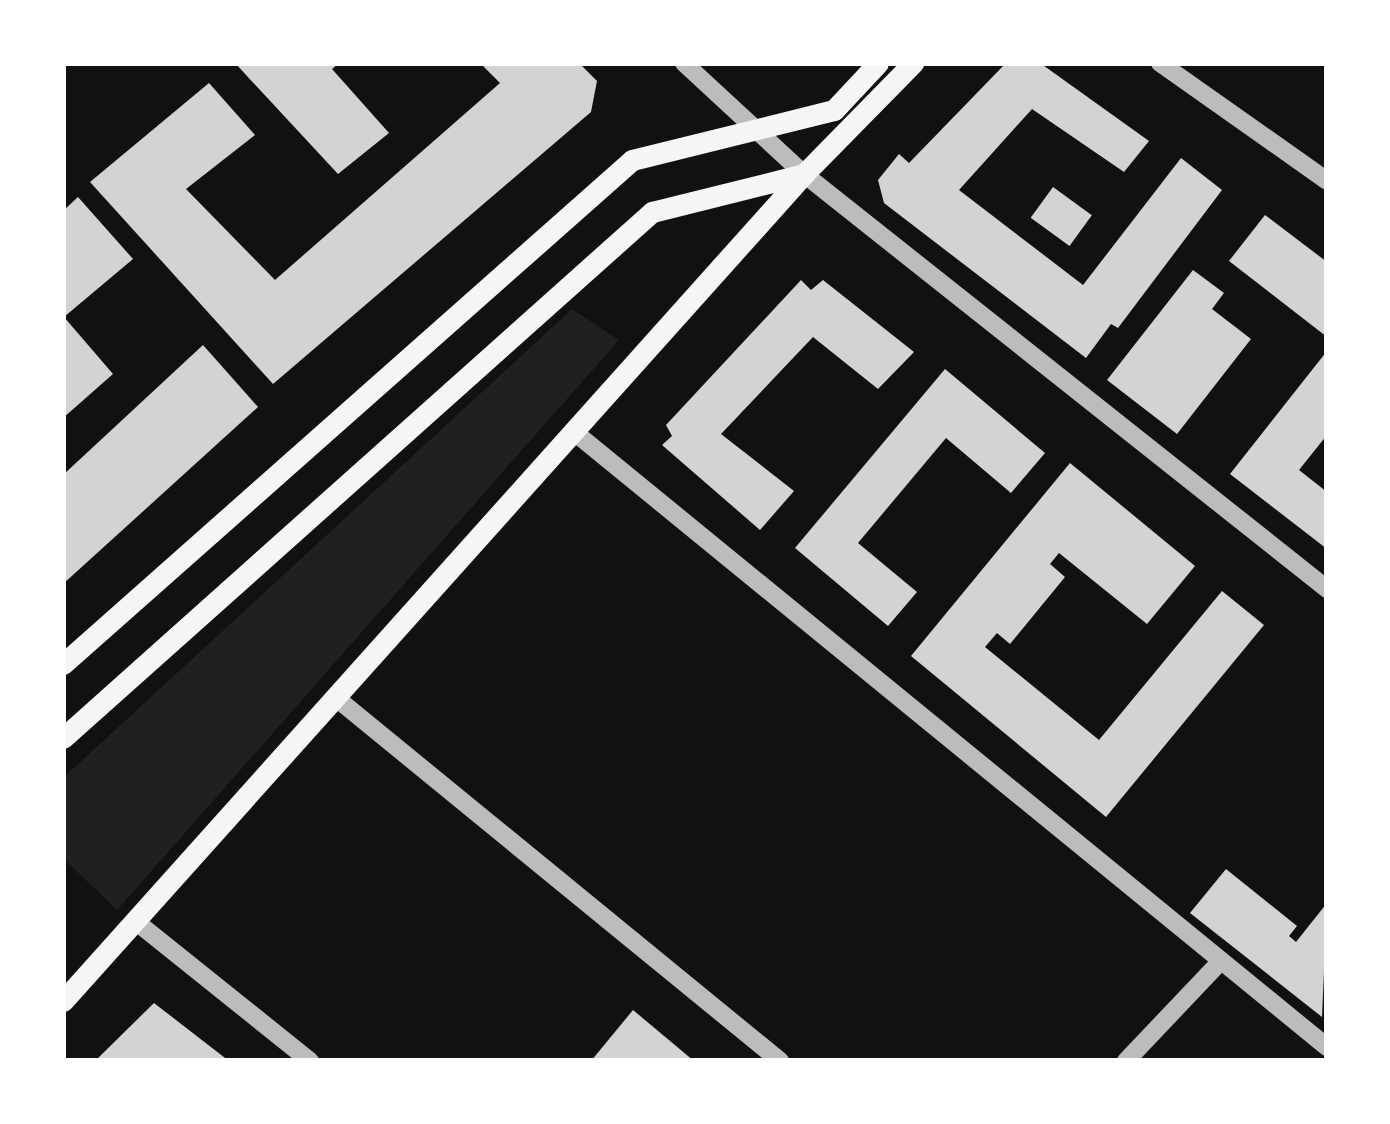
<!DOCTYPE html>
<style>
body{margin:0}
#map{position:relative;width:1390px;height:1124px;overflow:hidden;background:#111;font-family:"Noto Sans",sans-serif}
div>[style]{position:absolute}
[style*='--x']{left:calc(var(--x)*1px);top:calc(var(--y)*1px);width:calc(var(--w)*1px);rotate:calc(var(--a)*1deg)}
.green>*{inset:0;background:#202020}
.building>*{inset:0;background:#d3d3d3;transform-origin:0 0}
.tertiary>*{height:18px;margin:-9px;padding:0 9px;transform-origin:9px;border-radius:9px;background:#bcbcbc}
.secondary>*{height:21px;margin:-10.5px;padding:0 10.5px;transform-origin:10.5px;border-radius:10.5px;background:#f5f5f5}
span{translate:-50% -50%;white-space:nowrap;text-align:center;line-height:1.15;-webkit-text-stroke:9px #fff;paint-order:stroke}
.frame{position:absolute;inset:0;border:66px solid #fff;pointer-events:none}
</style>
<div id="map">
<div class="green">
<i style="clip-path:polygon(572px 309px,619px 340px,117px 910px,63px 858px,63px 778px)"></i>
</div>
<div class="building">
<i style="clip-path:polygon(235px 63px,339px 63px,332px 69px,389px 133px,338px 174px)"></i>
<i style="clip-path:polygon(480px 63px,579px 63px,597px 81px,591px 112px,273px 384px,90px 182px,209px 83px,255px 135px,186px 189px,275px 280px,500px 83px)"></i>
<i style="clip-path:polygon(1006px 63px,1040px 63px,1149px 141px,1124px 172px,1032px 109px,959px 190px,1083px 285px,1181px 158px,1222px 190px,1118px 328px,1111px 324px,1086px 358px,884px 203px,878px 180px,899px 154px,909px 163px)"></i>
<i style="left:1053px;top:187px;width:48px;height:38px;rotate:36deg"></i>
<i style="clip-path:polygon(78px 197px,133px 259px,64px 317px,113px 374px,63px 418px,63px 211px)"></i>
<i style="clip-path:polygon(1265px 215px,1327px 262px,1327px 337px,1229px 261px)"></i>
<i style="clip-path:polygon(1193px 270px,1224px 293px,1212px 309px,1251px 339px,1177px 434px,1107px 380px)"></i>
<i style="clip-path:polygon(801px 280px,811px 290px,823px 280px,914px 352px,878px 389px,813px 337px,721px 434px,794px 491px,760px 530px,662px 445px,672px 436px,666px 425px)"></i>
<i style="clip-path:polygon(203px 345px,258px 407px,63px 584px,63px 475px)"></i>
<i style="clip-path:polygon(1327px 351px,1327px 435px,1299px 470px,1327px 492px,1327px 549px,1230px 474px)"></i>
<i style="clip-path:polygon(945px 369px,1045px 453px,1011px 493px,946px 438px,858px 543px,917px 592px,888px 626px,795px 548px)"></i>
<i style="clip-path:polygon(1070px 463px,1195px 566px,1147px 624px,1059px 553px,1050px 564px,1065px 577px,1010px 644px,997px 633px,985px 647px,1099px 740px,1222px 591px,1264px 625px,1106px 817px,911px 656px)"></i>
<i style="clip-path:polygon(1226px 869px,1297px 926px,1289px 936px,1296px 942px,1327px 903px,1322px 1017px,1190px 913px)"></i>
<i style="clip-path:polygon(154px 1003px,229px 1061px,95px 1061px)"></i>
<i style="clip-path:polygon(633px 1010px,694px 1061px,591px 1061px)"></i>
</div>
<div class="tertiary">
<i style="--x:684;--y:63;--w:163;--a:42.8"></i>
<i style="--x:804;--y:174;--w:668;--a:38.43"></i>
<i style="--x:1160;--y:63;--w:204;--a:35.2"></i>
<i style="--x:573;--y:431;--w:974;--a:39.25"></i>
<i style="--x:335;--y:697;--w:575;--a:39.28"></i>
<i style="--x:139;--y:924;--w:219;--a:38.7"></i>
<i style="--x:1126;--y:1061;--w:137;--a:-46.5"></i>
</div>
<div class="secondary">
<i style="--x:63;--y:664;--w:760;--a:-41.53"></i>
<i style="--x:632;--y:160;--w:208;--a:-13.9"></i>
<i style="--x:834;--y:110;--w:64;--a:-46.9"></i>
<i style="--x:63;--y:738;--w:790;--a:-41.77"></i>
<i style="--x:652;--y:212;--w:157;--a:-14"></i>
<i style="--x:804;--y:174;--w:156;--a:-45.5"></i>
<i style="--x:63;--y:1001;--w:1110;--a:-48.14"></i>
</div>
<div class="frame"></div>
</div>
